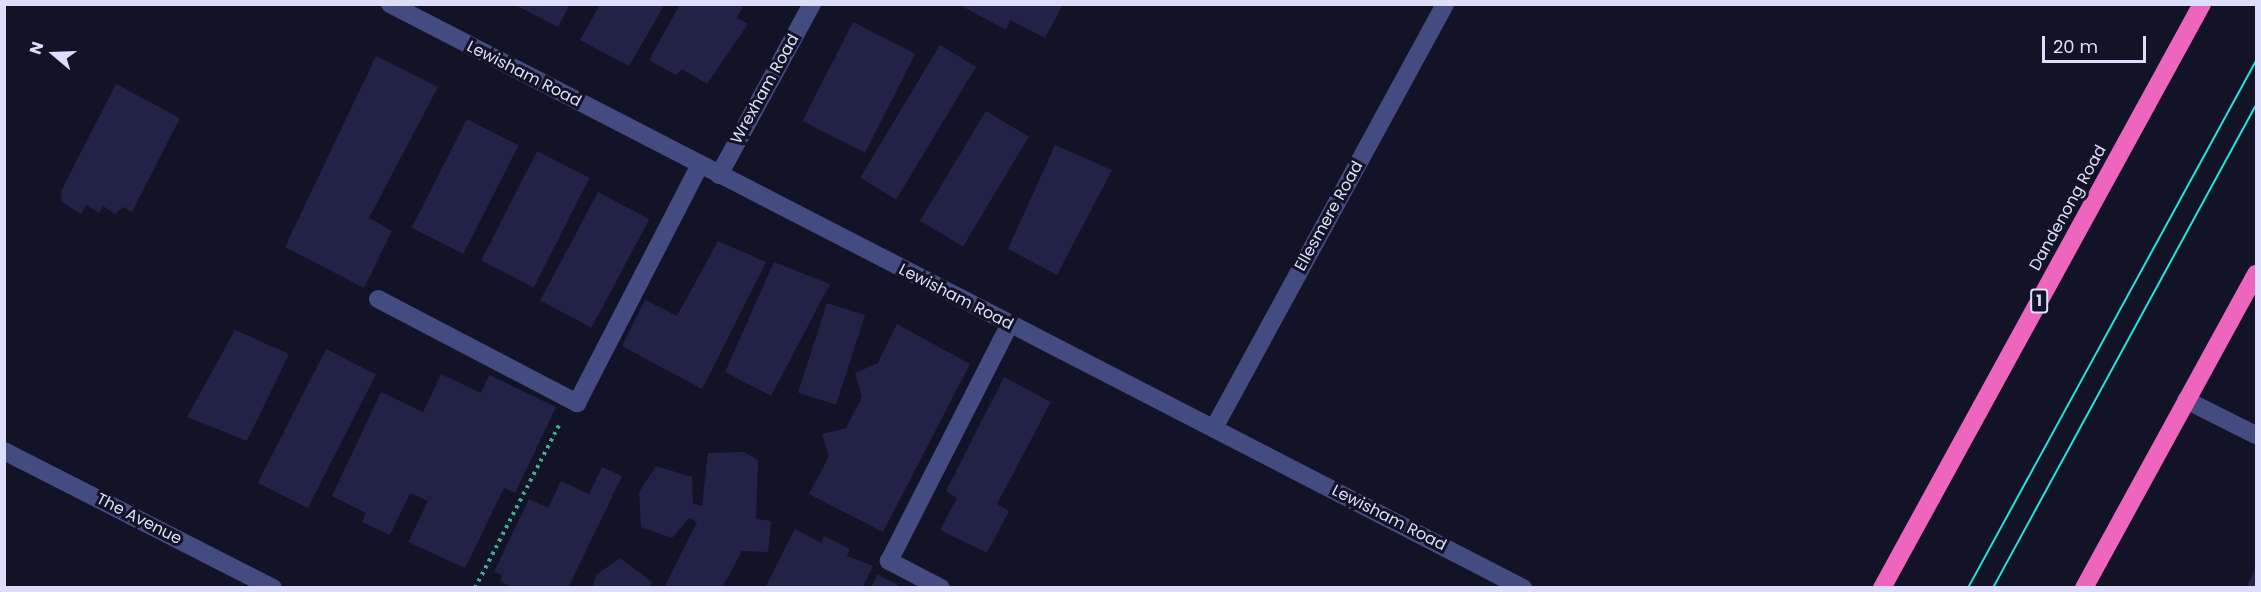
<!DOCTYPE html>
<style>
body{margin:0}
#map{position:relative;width:2261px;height:592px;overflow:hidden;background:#131327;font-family:Poppins,sans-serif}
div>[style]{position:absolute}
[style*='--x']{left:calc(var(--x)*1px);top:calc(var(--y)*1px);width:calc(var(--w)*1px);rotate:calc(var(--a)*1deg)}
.building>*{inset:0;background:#222146;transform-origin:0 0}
.path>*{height:4px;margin-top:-2px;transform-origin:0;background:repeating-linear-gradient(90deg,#3eaf95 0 3px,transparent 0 7.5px)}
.minor>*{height:18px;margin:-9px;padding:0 9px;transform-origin:9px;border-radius:9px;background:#434b81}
.highway>*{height:18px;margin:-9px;padding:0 9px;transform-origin:9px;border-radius:9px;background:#ee65bd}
.tram>*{height:1.5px;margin:-0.75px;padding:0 0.75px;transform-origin:0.75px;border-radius:0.75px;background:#1de7da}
span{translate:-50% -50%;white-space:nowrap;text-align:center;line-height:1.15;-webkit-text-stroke:6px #131327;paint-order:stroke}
.shield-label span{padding:2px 4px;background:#131327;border:2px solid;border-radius:4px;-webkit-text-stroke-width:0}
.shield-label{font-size:15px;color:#dddefb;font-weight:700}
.street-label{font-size:16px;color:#dddefb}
.frame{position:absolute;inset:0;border:6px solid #dddefb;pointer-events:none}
.north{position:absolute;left:24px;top:24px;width:60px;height:60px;-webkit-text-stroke:4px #131327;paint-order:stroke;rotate:289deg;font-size:16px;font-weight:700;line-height:24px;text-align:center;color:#dddefb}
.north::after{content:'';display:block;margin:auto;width:21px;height:27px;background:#dddefb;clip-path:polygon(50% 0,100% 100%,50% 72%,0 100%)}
.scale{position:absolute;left:2042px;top:36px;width:104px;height:27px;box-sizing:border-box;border:3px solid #dddefb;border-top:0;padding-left:8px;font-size:18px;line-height:21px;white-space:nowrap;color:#dddefb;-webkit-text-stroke:4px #131327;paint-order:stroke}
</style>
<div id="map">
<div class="building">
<i style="clip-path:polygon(513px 4px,570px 4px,558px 27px)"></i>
<i style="clip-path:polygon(600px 4px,665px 4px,629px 66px,580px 40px)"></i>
<i style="clip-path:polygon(680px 4px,744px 4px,737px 18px,748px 24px,707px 84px,682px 69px,676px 75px,649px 60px)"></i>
<i style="clip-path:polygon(958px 4px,1063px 4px,1045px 38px,1010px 20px,1006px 30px)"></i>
<i style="left:853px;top:22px;width:70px;height:111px;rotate:27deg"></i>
<i style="left:940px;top:45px;width:42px;height:155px;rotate:31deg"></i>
<i style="clip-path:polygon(376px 56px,438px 87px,369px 218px,392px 231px,364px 288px,285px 247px)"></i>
<i style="clip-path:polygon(116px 84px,180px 118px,132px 212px,123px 207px,115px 214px,103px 206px,99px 213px,86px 205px,81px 214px,62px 202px,61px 191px)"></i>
<i style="left:986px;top:111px;width:50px;height:128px;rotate:31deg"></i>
<i style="left:467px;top:119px;width:58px;height:122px;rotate:27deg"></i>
<i style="clip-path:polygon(1055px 145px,1112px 170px,1057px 275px,1008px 249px)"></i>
<i style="left:537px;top:151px;width:59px;height:123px;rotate:27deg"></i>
<i style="left:598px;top:192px;width:58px;height:123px;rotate:28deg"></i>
<i style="clip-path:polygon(718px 241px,766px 262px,702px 389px,622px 346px,645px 300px,677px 316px)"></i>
<i style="clip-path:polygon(774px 262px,830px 284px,771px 396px,725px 372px)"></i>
<i style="left:827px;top:303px;width:40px;height:94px;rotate:18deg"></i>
<i style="clip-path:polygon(897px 324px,970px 364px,883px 532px,809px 494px,829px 456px,822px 434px,846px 428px,862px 397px,855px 373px,878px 363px)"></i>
<i style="clip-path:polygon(235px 330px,289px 354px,247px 441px,187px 417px)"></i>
<i style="left:326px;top:349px;width:56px;height:150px;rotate:27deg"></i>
<i style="clip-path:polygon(441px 374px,481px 393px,489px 375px,556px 407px,515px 493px,504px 488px,465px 568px,408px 542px,428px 501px,410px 493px,390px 535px,362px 522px,366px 513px,332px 496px,381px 392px,423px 412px)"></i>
<i style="clip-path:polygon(1004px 377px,1051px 402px,997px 504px,1009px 511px,987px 553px,940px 530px,957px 498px,946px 491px)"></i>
<i style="clip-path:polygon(744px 452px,758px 460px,756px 519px,771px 521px,768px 552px,742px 551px,722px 588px,664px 588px,697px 522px,689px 518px,672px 538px,641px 527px,639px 492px,656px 466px,692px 477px,693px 504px,702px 506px,708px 453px)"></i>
<i style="clip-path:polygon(602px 467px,622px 476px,568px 588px,513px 588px,500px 581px,502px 575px,494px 572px,529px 499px,548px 508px,561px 481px,589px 494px)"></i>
<i style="clip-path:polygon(795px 529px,821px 543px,824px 536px,850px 549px,847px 556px,873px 566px,862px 588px,765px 588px)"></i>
<i style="clip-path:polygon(620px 558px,652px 582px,650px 588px,592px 588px,596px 575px)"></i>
<i style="clip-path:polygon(2256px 567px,2256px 588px,2246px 588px)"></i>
<i style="clip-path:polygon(877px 574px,903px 588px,871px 588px)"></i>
</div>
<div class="path">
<i style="--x:475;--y:588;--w:183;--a:-62.7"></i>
</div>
<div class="minor">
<i style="--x:390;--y:4;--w:1275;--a:27.27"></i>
<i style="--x:719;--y:175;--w:195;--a:-61.5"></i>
<i style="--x:378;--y:299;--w:225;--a:27.6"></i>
<i style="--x:577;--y:403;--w:268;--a:-62.7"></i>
<i style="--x:2186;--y:400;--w:78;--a:26.6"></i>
<i style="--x:1214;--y:428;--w:483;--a:-61.4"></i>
<i style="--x:4;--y:451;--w:302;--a:27"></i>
<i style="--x:941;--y:588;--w:59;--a:-152.6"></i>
<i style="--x:889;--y:561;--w:266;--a:-63"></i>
</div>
<div class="highway">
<i style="--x:1882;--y:588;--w:666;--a:-61.28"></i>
<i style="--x:2084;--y:588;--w:358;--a:-61.3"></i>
</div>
<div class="tram">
<i style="--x:1968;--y:588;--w:601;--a:-61.34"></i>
<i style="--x:1993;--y:588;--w:550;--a:-61.43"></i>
</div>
<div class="shield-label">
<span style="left:2039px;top:301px">1</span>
</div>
<div class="street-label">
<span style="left:524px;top:74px;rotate:27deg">Lewisham Road</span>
<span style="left:765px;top:89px;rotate:-61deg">Wrexham Road</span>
<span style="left:2068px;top:208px;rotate:-61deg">Dandenong Road</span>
<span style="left:1329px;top:216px;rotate:-61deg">Ellesmere Road</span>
<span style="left:956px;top:297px;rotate:27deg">Lewisham Road</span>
<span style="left:1389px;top:518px;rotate:27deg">Lewisham Road</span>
<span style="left:139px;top:519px;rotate:27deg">The Avenue</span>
</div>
<div class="frame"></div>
<div class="north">N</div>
<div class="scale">20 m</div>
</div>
